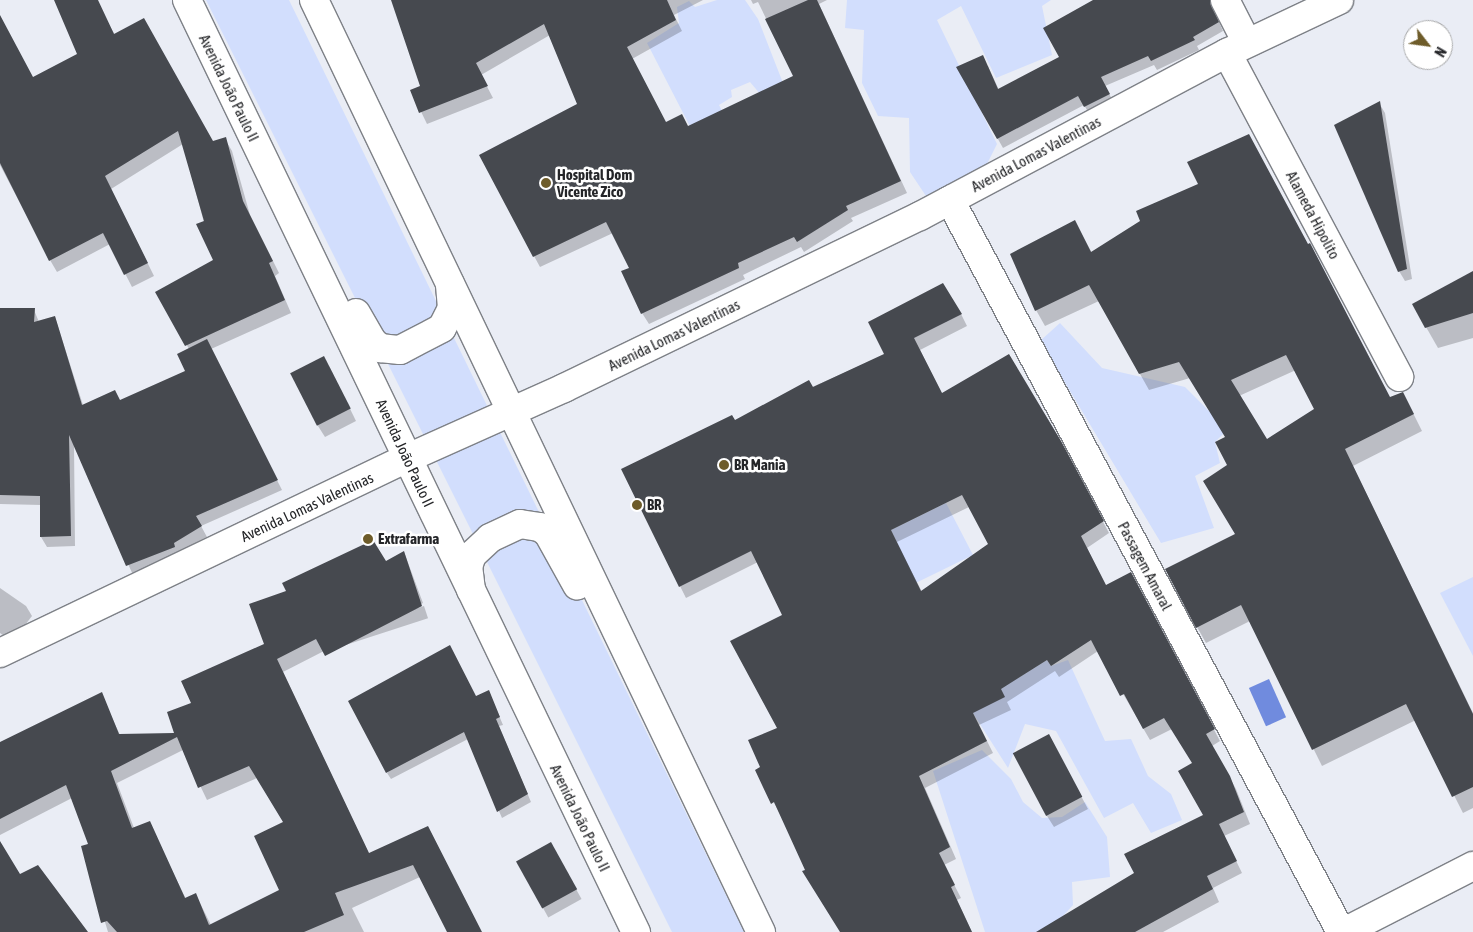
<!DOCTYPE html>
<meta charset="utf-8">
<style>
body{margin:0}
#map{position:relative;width:1473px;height:932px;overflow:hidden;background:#eaedf5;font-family:"Asap Condensed",sans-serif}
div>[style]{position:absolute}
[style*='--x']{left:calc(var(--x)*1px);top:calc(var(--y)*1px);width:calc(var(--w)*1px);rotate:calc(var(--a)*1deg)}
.green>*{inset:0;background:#d2defd}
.water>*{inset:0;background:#708bde;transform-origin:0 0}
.shadow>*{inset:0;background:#0003;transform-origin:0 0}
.building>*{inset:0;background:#46494f;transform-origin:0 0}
.roads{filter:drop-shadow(1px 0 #7e8187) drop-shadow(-1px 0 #7e8187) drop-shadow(0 1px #7e8187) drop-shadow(0 -1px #7e8187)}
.minor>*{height:28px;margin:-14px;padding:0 14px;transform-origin:14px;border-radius:14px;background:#fff}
.tertiary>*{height:28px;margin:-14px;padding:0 14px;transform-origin:14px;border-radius:14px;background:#fff}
.primary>*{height:28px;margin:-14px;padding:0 14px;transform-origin:14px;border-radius:14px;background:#fff}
.dots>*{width:14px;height:14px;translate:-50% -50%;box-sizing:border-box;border:2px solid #fff;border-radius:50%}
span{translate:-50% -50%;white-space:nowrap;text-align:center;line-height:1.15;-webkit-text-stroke:5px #fff;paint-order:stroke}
.street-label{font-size:15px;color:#242528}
.poi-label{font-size:15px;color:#242528;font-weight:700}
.left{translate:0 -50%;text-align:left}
.north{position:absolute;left:1403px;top:20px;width:50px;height:50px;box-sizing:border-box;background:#fff;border:1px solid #a7a8a9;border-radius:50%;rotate:120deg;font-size:14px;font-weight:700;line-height:20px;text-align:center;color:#242528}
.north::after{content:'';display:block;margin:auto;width:18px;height:22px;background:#6e5c2a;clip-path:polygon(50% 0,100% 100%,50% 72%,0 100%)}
</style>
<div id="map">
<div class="green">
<i style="clip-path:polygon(206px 0,289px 0,744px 932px,672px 932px)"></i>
<i style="clip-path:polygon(717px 0,745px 0,758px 19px,783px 83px,761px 95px,750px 82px,731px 90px,732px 97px,719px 105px,740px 146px,696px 138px,647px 43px,679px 23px,677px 7px,689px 1px,695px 7px)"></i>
<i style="clip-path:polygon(847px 0,1051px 0,1042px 6px,1052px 55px,996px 78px,961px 6px,937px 20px,997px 144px,986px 166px,928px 199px,910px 172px,909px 118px,878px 116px,862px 83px,864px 30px,845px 28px)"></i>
<i style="clip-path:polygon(1060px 323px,1102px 368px,1185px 387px,1210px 412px,1219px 407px,1230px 427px,1215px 442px,1220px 463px,1195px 476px,1214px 528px,1161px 543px,1040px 341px)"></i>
<i style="clip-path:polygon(946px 503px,973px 555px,844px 618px,901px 551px,891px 530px)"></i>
<i style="clip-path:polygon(1473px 577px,1473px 656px,1440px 593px)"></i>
<i style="clip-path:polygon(993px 640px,1018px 678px,1047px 660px,1051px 666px,1068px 660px,1105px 741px,1131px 739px,1148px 776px,1171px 794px,1182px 820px,1151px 833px,1133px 803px,1104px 818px,1056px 731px,1025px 724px,1008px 768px,971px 710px)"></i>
<i style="clip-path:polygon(982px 750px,1011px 779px,1023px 802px,1042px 818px,1062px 817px,1085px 802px,1107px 837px,1110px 877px,1072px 882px,1073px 905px,1063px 916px,1073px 932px,985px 932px,933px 771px)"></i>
</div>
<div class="water">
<i style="left:1269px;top:679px;width:42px;height:22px;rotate:66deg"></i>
</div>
<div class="shadow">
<i style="clip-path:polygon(77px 0,84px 0,105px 18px,115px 35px,212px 142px,225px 139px,232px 151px,250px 215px,279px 273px,275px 276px,291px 313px,211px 349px,282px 490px,201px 526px,207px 537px,133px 575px,74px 443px,75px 546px,47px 547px,41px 537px,41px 505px,0 504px,0 309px,34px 310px,39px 322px,55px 317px,83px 405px,120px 401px,187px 371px,189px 349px,157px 293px,214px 260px,183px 144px,111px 189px,154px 276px,132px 287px,110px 244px,57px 272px,50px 260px,0 165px,0 37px,33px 79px,78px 55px)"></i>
<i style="clip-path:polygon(406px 0,703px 0,674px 15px,682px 31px,632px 59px,666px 124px,689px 128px,794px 76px,758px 2px,753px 4px,751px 0,827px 0,819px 4px,907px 193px,851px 218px,853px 221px,804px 252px,801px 247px,743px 275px,745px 279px,649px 324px,642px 313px,631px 268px,613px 233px,540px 267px,534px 256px,579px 104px,550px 35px,481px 75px,493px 98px,427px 124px,411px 91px,421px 86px)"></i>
<i style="clip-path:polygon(1095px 0,1218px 0,1214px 10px,1223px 31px,1197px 46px,1199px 50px,1157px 70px,1154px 65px,1105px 86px,1114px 103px,1090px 115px,1084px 105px,1003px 148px,958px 68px,988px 66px,999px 90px,1061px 57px)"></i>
<i style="clip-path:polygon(1379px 103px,1385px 113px,1412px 279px,1405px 281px,1399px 271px)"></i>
<i style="clip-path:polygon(evenodd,1075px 222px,1092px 253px,1411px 409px,1422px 431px,1353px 466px,1473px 713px,1473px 808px,1463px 813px,1416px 720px,1322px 766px,1250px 621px,1206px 643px,1197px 627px,1237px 535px,1226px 437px,1190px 378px,1149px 390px,1099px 301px,1045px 326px,1036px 310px,1075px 222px,1296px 370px,1316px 410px,1266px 441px,1239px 396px,1296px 370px)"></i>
<i style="clip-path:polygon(1473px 273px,1473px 338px,1438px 348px,1426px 327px)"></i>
<i style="clip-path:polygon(evenodd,961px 314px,967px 326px,920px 350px,942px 394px,1067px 454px,1109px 533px,1087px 548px,1106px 586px,1137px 585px,1220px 741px,1212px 746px,1236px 789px,1250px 824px,1224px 836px,1242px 873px,1213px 888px,1219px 902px,1163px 932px,1074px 932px,1205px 815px,1193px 763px,1172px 729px,1150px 740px,1098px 651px,1059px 677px,1055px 671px,1007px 702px,1011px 710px,979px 725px,993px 753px,925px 788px,956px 859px,944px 865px,961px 898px,957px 900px,972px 932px,841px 932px,757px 770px,762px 768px,778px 729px,731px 642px,784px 616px,758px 562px,686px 598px,680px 586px,734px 422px,886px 354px,870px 322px,961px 314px,969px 507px,990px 545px,922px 592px,897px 542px,969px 507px)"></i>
<i style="clip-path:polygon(330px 368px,356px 421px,325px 437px,318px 426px)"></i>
<i style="clip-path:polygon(evenodd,404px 552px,423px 603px,325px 654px,324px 651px,283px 672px,369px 854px,428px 827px,481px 932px,449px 932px,420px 877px,352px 908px,364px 932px,108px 932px,82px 847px,89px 844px,72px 798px,0 835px,0 744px,101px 694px,120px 735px,177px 734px,192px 704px,265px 645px,404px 552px,183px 750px,207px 800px,257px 778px,284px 823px,280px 891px,211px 925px,196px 895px,186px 899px,149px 823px,134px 828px,117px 783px,183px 750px)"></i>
<i style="clip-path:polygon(0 588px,26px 606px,32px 616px,12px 642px,0 633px)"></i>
<i style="left:424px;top:606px;width:13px;height:110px;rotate:72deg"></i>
<i style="clip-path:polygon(476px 697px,492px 699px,503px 725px,499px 726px,531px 802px,502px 818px,468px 739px,391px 779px,387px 773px)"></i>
<i style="clip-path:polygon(1055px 747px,1088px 809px,1054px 827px,1047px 816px)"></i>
<i style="left:551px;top:844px;width:63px;height:38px;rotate:61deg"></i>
</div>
<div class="building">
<i style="clip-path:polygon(54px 0,98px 0,114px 34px,144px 18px,213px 141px,226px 137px,243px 201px,273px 261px,269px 263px,285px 300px,185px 346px,155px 292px,213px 260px,196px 224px,204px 221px,178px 131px,105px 176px,148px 263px,124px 275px,103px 233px,49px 261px,0 163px,0 15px,33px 77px,77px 54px)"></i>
<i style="clip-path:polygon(391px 0,667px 0,676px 20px,627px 47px,666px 122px,682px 114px,688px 126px,793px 76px,765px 19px,808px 0,817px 0,901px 181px,846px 206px,848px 210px,797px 242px,794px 237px,738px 263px,739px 268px,641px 314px,621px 271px,629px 268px,606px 222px,533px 257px,479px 155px,577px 104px,544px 24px,476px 63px,488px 86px,419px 113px,410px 90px,420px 86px)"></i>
<i style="clip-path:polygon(1093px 0,1210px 0,1219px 22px,1193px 37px,1195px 40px,1151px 61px,1148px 56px,1101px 77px,1110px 94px,1084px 107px,1078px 96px,997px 139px,956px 67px,983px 55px,998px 89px,1059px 57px,1043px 28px)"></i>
<i style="clip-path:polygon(1380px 101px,1407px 269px,1398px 272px,1334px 125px)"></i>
<i style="clip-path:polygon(evenodd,1249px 134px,1308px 244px,1310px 243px,1390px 397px,1403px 392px,1414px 414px,1345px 449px,1473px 714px,1473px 787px,1452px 797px,1406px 704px,1312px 750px,1241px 605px,1196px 628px,1165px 569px,1235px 534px,1203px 481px,1227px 465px,1215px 442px,1225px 437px,1179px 362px,1139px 374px,1089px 285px,1035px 311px,1010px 254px,1075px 220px,1091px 252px,1140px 221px,1136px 211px,1198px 184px,1187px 162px,1249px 134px,1286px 355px,1314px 409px,1267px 439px,1231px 380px,1286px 355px)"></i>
<i style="clip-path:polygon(1473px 271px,1473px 313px,1425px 328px,1412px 304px)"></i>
<i style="clip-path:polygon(evenodd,943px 283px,962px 314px,914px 338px,942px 393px,1009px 354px,1061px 441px,1104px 521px,1081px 536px,1106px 585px,1131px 572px,1215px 729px,1206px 734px,1230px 776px,1244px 812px,1219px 824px,1237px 861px,1207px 876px,1213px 889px,1135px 932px,1036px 932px,1134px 873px,1124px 854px,1203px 815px,1178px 771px,1192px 763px,1164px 718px,1143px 729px,1124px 694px,1120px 696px,1091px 640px,1051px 666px,1047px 660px,1001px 689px,1005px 697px,973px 713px,987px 741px,919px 776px,950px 847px,939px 853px,955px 885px,951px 887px,972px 932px,840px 932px,802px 871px,805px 870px,774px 802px,771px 804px,755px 770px,760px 767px,748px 740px,777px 728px,730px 641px,782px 615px,751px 551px,679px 587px,621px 469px,732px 415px,735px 420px,809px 380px,813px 387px,884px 354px,868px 322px,943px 283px,962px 495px,988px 544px,921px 591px,891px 530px,962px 495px)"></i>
<i style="clip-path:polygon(0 308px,35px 308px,34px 322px,55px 316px,82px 405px,115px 390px,120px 400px,185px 371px,177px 354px,207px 339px,278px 480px,196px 516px,202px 526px,174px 543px,175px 547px,126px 566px,69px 435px,71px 536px,40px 537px,40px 496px,0 495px)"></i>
<i style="left:324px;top:356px;width:59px;height:38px;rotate:63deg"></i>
<i style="clip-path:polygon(evenodd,373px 540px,386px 561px,404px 551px,422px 606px,325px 656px,316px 639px,277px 659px,369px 853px,428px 826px,482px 932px,447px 932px,413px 865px,335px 893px,344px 915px,304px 932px,117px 932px,107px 921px,101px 923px,81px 846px,88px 844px,66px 785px,0 819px,0 742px,102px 692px,119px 734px,174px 733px,167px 712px,191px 703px,181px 681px,264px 644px,249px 604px,286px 591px,282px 583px,373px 540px,177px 737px,198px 788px,249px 766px,283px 822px,254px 836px,279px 890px,209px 925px,196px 893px,185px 898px,150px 821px,132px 828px,111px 771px,177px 737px)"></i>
<i style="clip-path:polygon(450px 645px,476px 696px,489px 690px,500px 717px,496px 719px,528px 794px,497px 812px,464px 732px,386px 773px,348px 701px)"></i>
<i style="left:1049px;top:734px;width:71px;height:41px;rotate:62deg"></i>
<i style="clip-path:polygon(0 841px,20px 874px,38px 865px,88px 932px,0 932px)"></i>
<i style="left:551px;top:842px;width:54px;height:40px;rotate:61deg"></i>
</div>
<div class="roads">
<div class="minor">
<i style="--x:1225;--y:0;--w:48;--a:62.9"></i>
<i style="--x:1227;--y:53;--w:367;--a:62"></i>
<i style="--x:950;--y:200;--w:830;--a:61.89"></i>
<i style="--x:1344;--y:932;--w:145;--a:-27.1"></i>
</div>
<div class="tertiary">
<i style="--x:0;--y:653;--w:454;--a:-25.6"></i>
<i style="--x:410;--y:457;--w:169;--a:-24.1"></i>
<i style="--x:564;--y:388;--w:395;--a:-25.8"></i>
<i style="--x:920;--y:216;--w:348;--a:-28"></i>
<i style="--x:1227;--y:53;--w:124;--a:-25.3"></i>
</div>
<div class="primary">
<i style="--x:187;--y:0;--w:1035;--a:64.28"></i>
<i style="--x:314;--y:0;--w:1034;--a:64.38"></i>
<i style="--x:356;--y:313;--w:32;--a:60"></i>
<i style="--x:372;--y:341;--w:11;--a:41"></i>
<i style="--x:380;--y:348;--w:20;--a:6"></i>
<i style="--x:400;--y:350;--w:47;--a:-27.6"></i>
<i style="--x:442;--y:328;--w:22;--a:-63"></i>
<i style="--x:452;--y:308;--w:24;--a:-95"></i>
<i style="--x:471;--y:590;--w:23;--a:-97"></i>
<i style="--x:468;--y:567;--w:13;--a:-72"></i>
<i style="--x:472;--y:555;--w:25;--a:-43"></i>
<i style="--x:490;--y:538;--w:33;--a:-25"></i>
<i style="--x:520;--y:524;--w:20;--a:9"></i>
<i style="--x:540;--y:527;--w:10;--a:37"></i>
<i style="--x:548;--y:533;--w:60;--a:60.9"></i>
</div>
</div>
<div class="dots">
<i style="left:546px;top:183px;background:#6e5c2a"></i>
<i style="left:724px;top:465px;background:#6e5c2a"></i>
<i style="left:637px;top:505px;background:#6e5c2a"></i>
<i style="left:368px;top:539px;background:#6e5c2a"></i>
</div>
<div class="street-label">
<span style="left:229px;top:88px;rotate:64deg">Avenida João Paulo II</span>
<span style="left:1036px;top:154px;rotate:-28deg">Avenida Lomas Valentinas</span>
<span style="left:1313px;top:215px;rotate:62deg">Alameda Hipolito</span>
<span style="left:674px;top:335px;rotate:-26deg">Avenida Lomas Valentinas</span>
<span style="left:405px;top:453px;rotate:65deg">Avenida João Paulo II</span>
<span style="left:307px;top:507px;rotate:-25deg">Avenida Lomas Valentinas</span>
<span style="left:1145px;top:566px;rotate:62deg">Passagem Amaral</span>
<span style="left:580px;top:818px;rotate:64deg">Avenida João Paulo II</span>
</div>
<div class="poi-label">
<span class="left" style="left:557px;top:183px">Hospital Dom<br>Vicente Zico</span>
<span class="left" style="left:734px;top:465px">BR Mania</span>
<span class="left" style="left:647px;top:505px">BR</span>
<span class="left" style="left:378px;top:539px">Extrafarma</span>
</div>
<div class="north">N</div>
</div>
